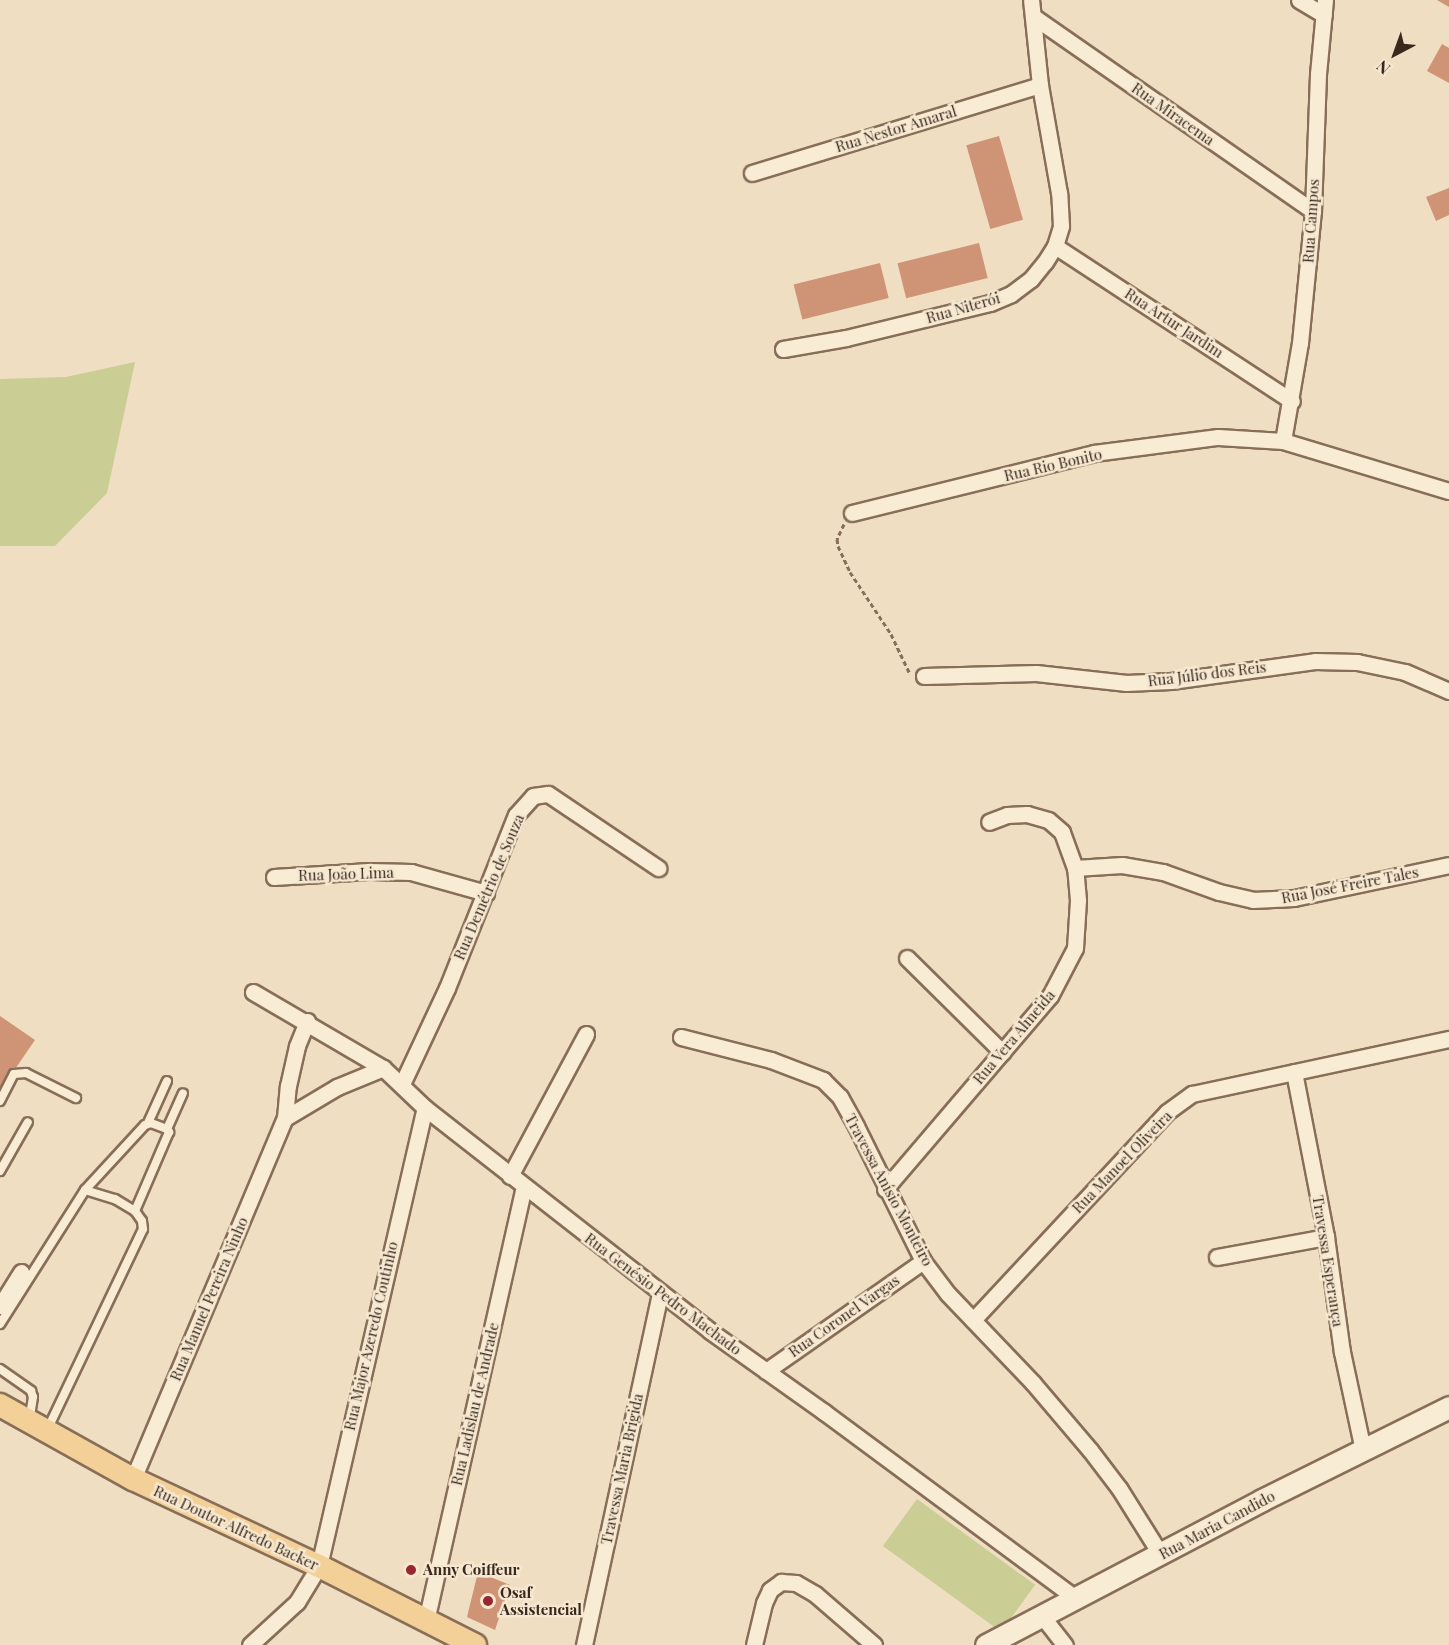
<!DOCTYPE html>
<meta charset="utf-8">
<style>
body{margin:0}
#map{position:relative;width:1449px;height:1645px;overflow:hidden;background:#efdec1;font-family:"Playfair Display",serif}
div>[style]{position:absolute}
[style*='--x']{left:calc(var(--x)*1px);top:calc(var(--y)*1px);width:calc(var(--w)*1px);rotate:calc(var(--a)*1deg)}
.green>*{inset:0;background:#cacd94;transform-origin:0 0}
.building>*{inset:0;background:#ce9475;transform-origin:0 0}
.path>*{height:3px;margin-top:-1.5px;transform-origin:0;background:repeating-linear-gradient(90deg,#886e58 0 4.5px,transparent 0 7.5px)}
.roads{filter:drop-shadow(2px 0 #886e58) drop-shadow(-2px 0 #886e58) drop-shadow(0 2px #886e58) drop-shadow(0 -2px #886e58)}
.lane>*{height:8px;margin:-4px;padding:0 4px;transform-origin:4px;border-radius:4px;background:#f9ecd4}
.street>*{height:15px;margin:-7.5px;padding:0 7.5px;transform-origin:7.5px;border-radius:7.5px;background:#f9ecd4}
.secondary>*{height:21px;margin:-10.5px;padding:0 10.5px;transform-origin:10.5px;border-radius:10.5px;background:#f9ecd4}
.primary>*{height:22px;margin:-11px;padding:0 11px;transform-origin:11px;border-radius:11px;background:#f3d097}
.dots>*{width:16px;height:16px;translate:-50% -50%;box-sizing:border-box;border:3px solid #f6e8d0;border-radius:50%}
span{translate:-50% -50%;white-space:nowrap;text-align:center;line-height:1.15;-webkit-text-stroke:5px #f6e8d0;paint-order:stroke}
.street-label{font-size:15px;color:#38281d}
.poi-label{font-size:15px;color:#38281d;font-weight:700}
.left{translate:0 -50%;text-align:left}
.north{position:absolute;left:1365px;top:24px;width:60px;height:60px;-webkit-text-stroke:4px #f6e8d0;paint-order:stroke;rotate:221deg;font-size:16px;font-weight:700;line-height:24px;text-align:center;color:#38281d}
.north::after{content:'';display:block;margin:auto;width:21px;height:27px;background:#38281d;clip-path:polygon(50% 0,100% 100%,50% 72%,0 100%)}
</style>
<div id="map">
<div class="green">
<i style="clip-path:polygon(135px 362px,107px 493px,55px 546px,0 546px,0 379px,66px 377px)"></i>
<i style="left:917px;top:1499px;width:146px;height:58px;rotate:36deg"></i>
</div>
<div class="building">
<i style="clip-path:polygon(1437px 0,1449px 0,1449px 7px)"></i>
<i style="clip-path:polygon(1442px 44px,1449px 48px,1449px 83px,1427px 71px)"></i>
<i style="left:999px;top:136px;width:87px;height:34px;rotate:74deg"></i>
<i style="clip-path:polygon(1449px 188px,1449px 215px,1436px 221px,1426px 197px)"></i>
<i style="left:979px;top:243px;width:36px;height:84px;rotate:76deg"></i>
<i style="left:880px;top:263px;width:36px;height:89px;rotate:76deg"></i>
<i style="clip-path:polygon(0 1016px,35px 1040px,0 1091px)"></i>
<i style="clip-path:polygon(478px 1572px,510px 1585px,495px 1630px,467px 1617px)"></i>
</div>
<div class="path">
<i style="--x:844;--y:524;--w:17;--a:115"></i>
<i style="--x:837;--y:539;--w:7;--a:82"></i>
<i style="--x:838;--y:546;--w:29;--a:65"></i>
<i style="--x:850;--y:572;--w:74;--a:56.5"></i>
<i style="--x:891;--y:634;--w:44;--a:64.6"></i>
</div>
<div class="roads">
<div class="lane">
<i style="--x:0;--y:1101;--w:30;--a:-63"></i>
<i style="--x:14;--y:1074;--w:12;--a:-5"></i>
<i style="--x:26;--y:1073;--w:56;--a:26.6"></i>
<i style="--x:148;--y:1123;--w:46;--a:-65.7"></i>
<i style="--x:167;--y:1129;--w:39;--a:-66"></i>
<i style="--x:0;--y:1171;--w:56;--a:-60.3"></i>
<i style="--x:85;--y:1190;--w:88;--a:-47.3"></i>
<i style="--x:145;--y:1125;--w:6;--a:-18"></i>
<i style="--x:151;--y:1123;--w:17;--a:21"></i>
<i style="--x:167;--y:1129;--w:4;--a:56"></i>
<i style="--x:169;--y:1132;--w:86;--a:113.3"></i>
<i style="--x:0;--y:1324;--w:159;--a:-57.6"></i>
<i style="--x:85;--y:1190;--w:31;--a:17"></i>
<i style="--x:115;--y:1199;--w:23;--a:31"></i>
<i style="--x:135;--y:1211;--w:12;--a:55"></i>
<i style="--x:142;--y:1221;--w:8;--a:83"></i>
<i style="--x:143;--y:1229;--w:223;--a:115.5"></i>
<i style="--x:0;--y:1369;--w:38;--a:35"></i>
<i style="--x:31;--y:1391;--w:6;--a:72"></i>
<i style="--x:33;--y:1397;--w:20;--a:99"></i>
</div>
<div class="street">
<i style="--x:1299;--y:0;--w:29;--a:31"></i>
<i style="--x:1034;--y:17;--w:340;--a:34.8"></i>
<i style="--x:752;--y:173;--w:301;--a:-17"></i>
<i style="--x:1055;--y:246;--w:283;--a:33.2"></i>
<i style="--x:783;--y:349;--w:64;--a:-9.9"></i>
<i style="--x:846;--y:338;--w:148;--a:-13.7"></i>
<i style="--x:990;--y:303;--w:23;--a:-23"></i>
<i style="--x:1011;--y:294;--w:25;--a:-37"></i>
<i style="--x:1031;--y:279;--w:22;--a:-51"></i>
<i style="--x:1045;--y:262;--w:19;--a:-58"></i>
<i style="--x:1055;--y:246;--w:21;--a:-73"></i>
<i style="--x:1061;--y:226;--w:33;--a:-93"></i>
<i style="--x:1059;--y:193;--w:110;--a:-100"></i>
<i style="--x:1040;--y:85;--w:85;--a:-96"></i>
<i style="--x:1283;--y:441;--w:99;--a:-80.2"></i>
<i style="--x:1300;--y:343;--w:133;--a:-84.4"></i>
<i style="--x:1313;--y:211;--w:137;--a:-87.9"></i>
<i style="--x:1318;--y:74;--w:74;--a:-84.6"></i>
<i style="--x:852;--y:513;--w:249;--a:-13.9"></i>
<i style="--x:1094;--y:453;--w:125;--a:-7.4"></i>
<i style="--x:1218;--y:437;--w:65;--a:3.5"></i>
<i style="--x:1283;--y:441;--w:173;--a:16.8"></i>
<i style="--x:924;--y:676;--w:112;--a:-1.5"></i>
<i style="--x:1036;--y:673;--w:91;--a:6.3"></i>
<i style="--x:1126;--y:683;--w:45;--a:-2.5"></i>
<i style="--x:1171;--y:681;--w:145;--a:-7.9"></i>
<i style="--x:1315;--y:661;--w:42;--a:1.4"></i>
<i style="--x:1357;--y:662;--w:49;--a:11.8"></i>
<i style="--x:1405;--y:672;--w:48;--a:23.4"></i>
<i style="--x:1075;--y:868;--w:47;--a:-3.7"></i>
<i style="--x:1122;--y:865;--w:42;--a:9.7"></i>
<i style="--x:1163;--y:872;--w:59;--a:19.7"></i>
<i style="--x:1219;--y:892;--w:35;--a:13"></i>
<i style="--x:1253;--y:900;--w:41;--a:-2.8"></i>
<i style="--x:1294;--y:898;--w:158;--a:-12"></i>
<i style="--x:274;--y:877;--w:95;--a:-3.6"></i>
<i style="--x:369;--y:871;--w:42;--a:1.4"></i>
<i style="--x:411;--y:872;--w:78;--a:15.6"></i>
<i style="--x:907;--y:958;--w:134;--a:44.7"></i>
<i style="--x:253;--y:992;--w:151;--a:30.3"></i>
<i style="--x:383;--y:1068;--w:58;--a:43.6"></i>
<i style="--x:425;--y:1108;--w:362;--a:38"></i>
<i style="--x:710;--y:1331;--w:140;--a:35.4"></i>
<i style="--x:824;--y:1412;--w:312;--a:36.5"></i>
<i style="--x:681;--y:1037;--w:93;--a:14.3"></i>
<i style="--x:771;--y:1060;--w:56;--a:21"></i>
<i style="--x:823;--y:1080;--w:24;--a:45"></i>
<i style="--x:840;--y:1097;--w:33;--a:61"></i>
<i style="--x:856;--y:1126;--w:151;--a:63.6"></i>
<i style="--x:923;--y:1261;--w:41;--a:52.9"></i>
<i style="--x:948;--y:1294;--w:123;--a:46.3"></i>
<i style="--x:1033;--y:1383;--w:88;--a:49.6"></i>
<i style="--x:1090;--y:1450;--w:48;--a:52.7"></i>
<i style="--x:1119;--y:1488;--w:79;--a:57.9"></i>
<i style="--x:1294;--y:1072;--w:168;--a:79"></i>
<i style="--x:1326;--y:1237;--w:116;--a:82.1"></i>
<i style="--x:1342;--y:1352;--w:100;--a:77.9"></i>
<i style="--x:402;--y:1084;--w:106;--a:-64.9"></i>
<i style="--x:447;--y:988;--w:186;--a:-68.3"></i>
<i style="--x:516;--y:815;--w:25;--a:-48"></i>
<i style="--x:533;--y:796;--w:15;--a:-8"></i>
<i style="--x:548;--y:794;--w:133;--a:33.9"></i>
<i style="--x:285;--y:1118;--w:61;--a:-30.8"></i>
<i style="--x:337;--y:1087;--w:50;--a:-22.4"></i>
<i style="--x:510;--y:1176;--w:161;--a:-61.8"></i>
<i style="--x:885;--y:1189;--w:254;--a:-49.5"></i>
<i style="--x:1050;--y:996;--w:54;--a:-62.5"></i>
<i style="--x:1075;--y:948;--w:48;--a:-86.4"></i>
<i style="--x:1078;--y:900;--w:32;--a:-95"></i>
<i style="--x:1075;--y:868;--w:38;--a:-110"></i>
<i style="--x:1062;--y:832;--w:18;--a:-139"></i>
<i style="--x:1048;--y:820;--w:22;--a:-164"></i>
<i style="--x:1027;--y:814;--w:20;--a:177"></i>
<i style="--x:1007;--y:815;--w:19;--a:159"></i>
<i style="--x:1217;--y:1257;--w:111;--a:-10.4"></i>
<i style="--x:0;--y:1306;--w:40;--a:-58"></i>
<i style="--x:973;--y:1320;--w:284;--a:-47"></i>
<i style="--x:1167;--y:1112;--w:31;--a:-36"></i>
<i style="--x:1192;--y:1094;--w:263;--a:-12.1"></i>
<i style="--x:766;--y:1371;--w:192;--a:-35"></i>
<i style="--x:133;--y:1479;--w:392;--a:-67.2"></i>
<i style="--x:285;--y:1118;--w:32;--a:-85"></i>
<i style="--x:288;--y:1086;--w:41;--a:-77.3"></i>
<i style="--x:297;--y:1046;--w:27;--a:-68"></i>
<i style="--x:1042;--y:1616;--w:37;--a:52"></i>
<i style="--x:426;--y:1621;--w:445;--a:-77.3"></i>
<i style="--x:250;--y:1645;--w:64;--a:-42.5"></i>
<i style="--x:297;--y:1602;--w:42;--a:-58.6"></i>
<i style="--x:319;--y:1566;--w:470;--a:-77"></i>
<i style="--x:584;--y:1645;--w:361;--a:-77.8"></i>
<i style="--x:754;--y:1645;--w:43;--a:-76.6"></i>
<i style="--x:764;--y:1603;--w:14;--a:-65"></i>
<i style="--x:770;--y:1590;--w:14;--a:-36"></i>
<i style="--x:781;--y:1582;--w:15;--a:4"></i>
<i style="--x:796;--y:1583;--w:22;--a:30"></i>
<i style="--x:815;--y:1594;--w:78;--a:40.8"></i>
</div>
<div class="secondary">
<i style="--x:986;--y:1645;--w:312;--a:-27.7"></i>
<i style="--x:1262;--y:1500;--w:209;--a:-26.4"></i>
</div>
<div class="primary">
<i style="--x:0;--y:1405;--w:152;--a:29.1"></i>
<i style="--x:133;--y:1479;--w:205;--a:25.1"></i>
<i style="--x:319;--y:1566;--w:175;--a:26.9"></i>
</div>
</div>
<div class="dots">
<i style="left:411px;top:1570px;background:#992730"></i>
<i style="left:488px;top:1601px;background:#992730"></i>
</div>
<div class="street-label">
<span style="left:1173px;top:114px;rotate:35deg">Rua Miracema</span>
<span style="left:896px;top:129px;rotate:-17deg">Rua Nestor Amaral</span>
<span style="left:1311px;top:221px;rotate:-86deg">Rua Campos</span>
<span style="left:963px;top:308px;rotate:-16deg">Rua Niterói</span>
<span style="left:1174px;top:323px;rotate:33deg">Rua Artur Jardim</span>
<span style="left:1053px;top:465px;rotate:-13deg">Rua Rio Bonito</span>
<span style="left:1207px;top:674px;rotate:-7deg">Rua Júlio dos Reis</span>
<span style="left:346px;top:874px;rotate:-2deg">Rua João Lima</span>
<span style="left:1350px;top:885px;rotate:-11deg">Rua José Freire Tales</span>
<span style="left:489px;top:887px;rotate:-67deg">Rua Demétrio de Souza</span>
<span style="left:1014px;top:1037px;rotate:-50deg">Rua Vera Almeida</span>
<span style="left:1122px;top:1162px;rotate:-46deg">Rua Manoel Oliveira</span>
<span style="left:889px;top:1190px;rotate:62deg">Travessa Anísio Monteiro</span>
<span style="left:1328px;top:1261px;rotate:81deg">Travessa Esperança</span>
<span style="left:663px;top:1294px;rotate:37deg">Rua Genésio Pedro Machado</span>
<span style="left:209px;top:1299px;rotate:-67deg">Rua Manuel Pereira Ninho</span>
<span style="left:844px;top:1316px;rotate:-35deg">Rua Coronel Vargas</span>
<span style="left:371px;top:1336px;rotate:-77deg">Rua Major Azeredo Coutinho</span>
<span style="left:475px;top:1404px;rotate:-77deg">Rua Ladislau de Andrade</span>
<span style="left:622px;top:1469px;rotate:-78deg">Travessa Maria Brigida</span>
<span style="left:1217px;top:1525px;rotate:-28deg">Rua Maria Candido</span>
<span style="left:236px;top:1528px;rotate:25deg">Rua Doutor Alfredo Backer</span>
</div>
<div class="poi-label">
<span class="left" style="left:423px;top:1570px">Anny Coiffeur</span>
<span class="left" style="left:500px;top:1601px">Osaf<br>Assistencial</span>
</div>
<div class="north">N</div>
</div>
